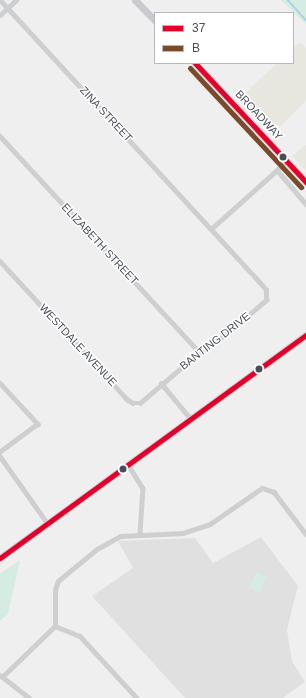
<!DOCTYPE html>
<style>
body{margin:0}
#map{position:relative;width:306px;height:698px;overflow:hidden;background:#efefef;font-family:Arial,sans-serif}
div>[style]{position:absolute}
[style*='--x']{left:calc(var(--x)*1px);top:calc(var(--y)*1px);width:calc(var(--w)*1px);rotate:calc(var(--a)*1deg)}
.commercial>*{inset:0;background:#e7e7df}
.education>*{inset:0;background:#e1e0e0}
.green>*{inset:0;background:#d5ece2;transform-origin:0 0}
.stream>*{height:1.5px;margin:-0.75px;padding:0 0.75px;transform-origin:0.75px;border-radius:0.75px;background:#aed0e6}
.street>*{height:4.5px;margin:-2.25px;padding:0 2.25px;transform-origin:2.25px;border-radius:2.25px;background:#cdcfd1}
.secondary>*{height:7px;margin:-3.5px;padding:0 3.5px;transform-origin:3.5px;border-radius:3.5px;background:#cecfd2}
.primary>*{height:7px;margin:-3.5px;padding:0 3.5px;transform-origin:3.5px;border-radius:3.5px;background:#c8cace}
.bus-1>*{height:5px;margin:-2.5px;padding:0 2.5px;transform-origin:2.5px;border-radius:2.5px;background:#e4002b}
.bus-2>*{height:5px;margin:-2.5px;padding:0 2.5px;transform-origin:2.5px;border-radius:2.5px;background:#7a4b2a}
.dots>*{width:11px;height:11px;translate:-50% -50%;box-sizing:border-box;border:2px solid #fff;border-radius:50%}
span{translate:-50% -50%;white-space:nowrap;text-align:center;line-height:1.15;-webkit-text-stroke:3px #fff;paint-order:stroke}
.street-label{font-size:11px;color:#484e59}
.legend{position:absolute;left:154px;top:12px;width:140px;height:52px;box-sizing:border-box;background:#fff;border:1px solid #b6b8bd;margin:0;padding:5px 7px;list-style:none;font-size:12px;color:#484e59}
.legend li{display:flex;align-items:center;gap:8px;height:20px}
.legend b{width:20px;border:1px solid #b6b8bd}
</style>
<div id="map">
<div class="commercial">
<i style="clip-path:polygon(300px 42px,306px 48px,306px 101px,272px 135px,238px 100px,277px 63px,293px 63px,293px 48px)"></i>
<i style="clip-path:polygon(306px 145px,306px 171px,292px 156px)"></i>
</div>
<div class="education">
<i style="clip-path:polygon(261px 537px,298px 586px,287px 630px,292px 661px,305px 682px,283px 698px,185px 698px,92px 596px,133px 568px,118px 541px,195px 538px,213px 563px)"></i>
</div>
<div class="green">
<i style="clip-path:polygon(281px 0,306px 0,306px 24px)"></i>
<i style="clip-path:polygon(20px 560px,8px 614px,0 621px,0 574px)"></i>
<i style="left:257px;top:572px;width:11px;height:17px;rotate:27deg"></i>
</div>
<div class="stream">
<i style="--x:288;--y:0;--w:27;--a:48"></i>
</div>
<div class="street">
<i style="--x:0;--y:15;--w:22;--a:-43"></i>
<i style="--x:0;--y:136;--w:295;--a:47.3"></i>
<i style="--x:277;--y:170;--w:45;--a:49.5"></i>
<i style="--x:211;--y:229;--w:102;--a:-41.8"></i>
<i style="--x:0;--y:261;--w:188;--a:47.4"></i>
<i style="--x:127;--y:399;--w:7;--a:34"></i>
<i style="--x:133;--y:403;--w:7;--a:0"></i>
<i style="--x:140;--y:403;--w:72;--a:-40.5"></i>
<i style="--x:195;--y:356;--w:43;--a:-35.5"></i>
<i style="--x:230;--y:331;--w:48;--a:-40.7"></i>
<i style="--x:266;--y:300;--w:10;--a:-90"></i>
<i style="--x:266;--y:290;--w:11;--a:-131"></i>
<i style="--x:259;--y:282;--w:383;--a:-132.6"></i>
<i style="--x:0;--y:383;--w:56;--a:47.2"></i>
<i style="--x:38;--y:424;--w:47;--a:143.6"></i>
<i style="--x:161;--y:383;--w:47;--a:50.2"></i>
<i style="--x:0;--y:456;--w:83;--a:54.8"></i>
<i style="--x:129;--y:466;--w:26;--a:58"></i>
<i style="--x:143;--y:488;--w:45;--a:93.8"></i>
<i style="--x:55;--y:626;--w:27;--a:22"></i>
<i style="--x:80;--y:636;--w:84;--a:47.4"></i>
<i style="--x:0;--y:675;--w:37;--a:38"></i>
<i style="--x:2;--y:677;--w:74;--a:-43.9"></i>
<i style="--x:55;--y:626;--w:36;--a:-90"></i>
<i style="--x:55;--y:590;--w:9;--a:-72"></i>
<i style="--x:58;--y:581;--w:50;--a:-39.4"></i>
<i style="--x:97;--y:549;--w:26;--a:-29"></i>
<i style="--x:120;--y:536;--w:63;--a:-2.7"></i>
<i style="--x:183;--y:533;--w:28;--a:-18"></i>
<i style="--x:210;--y:524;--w:63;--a:-34.7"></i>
<i style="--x:262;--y:488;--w:13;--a:18"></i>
<i style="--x:274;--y:492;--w:53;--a:52.7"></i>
</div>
<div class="secondary">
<i style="--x:0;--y:558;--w:379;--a:-36.1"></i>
</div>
<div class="primary">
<i style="--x:135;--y:0;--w:29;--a:46"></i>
<i style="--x:195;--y:63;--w:163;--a:47"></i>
</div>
<div class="bus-1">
<i style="--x:195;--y:63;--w:163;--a:47"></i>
<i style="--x:0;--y:558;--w:379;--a:-36.1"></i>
</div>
<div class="bus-2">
<i style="--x:190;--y:68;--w:163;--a:47"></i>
</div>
<div class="dots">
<i style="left:283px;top:157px;background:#484e59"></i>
<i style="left:259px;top:369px;background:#484e59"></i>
<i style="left:123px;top:469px;background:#484e59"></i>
</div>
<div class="street-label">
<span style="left:106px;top:114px;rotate:47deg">ZINA STREET</span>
<span style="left:259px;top:115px;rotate:47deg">BROADWAY</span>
<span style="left:100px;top:244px;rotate:47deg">ELIZABETH STREET</span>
<span style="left:215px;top:341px;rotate:-38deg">BANTING DRIVE</span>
<span style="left:78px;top:345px;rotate:47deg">WESTDALE AVENUE</span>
</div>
<ul class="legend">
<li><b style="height:5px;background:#e4002b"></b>37</li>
<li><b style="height:5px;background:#7a4b2a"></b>B</li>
</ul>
</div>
